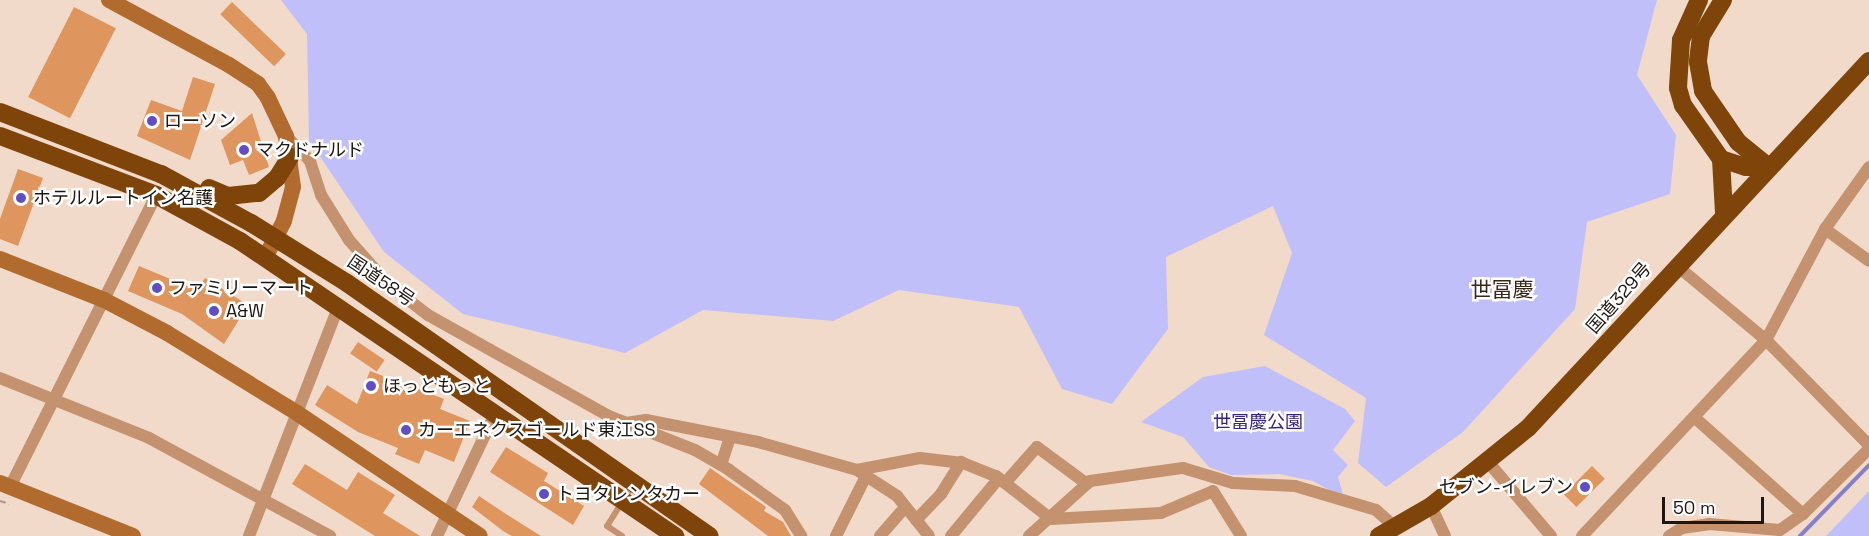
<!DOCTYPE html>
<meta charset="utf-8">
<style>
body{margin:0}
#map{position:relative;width:1869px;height:536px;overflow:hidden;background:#f1daca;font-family:"Space Grotesk","Noto Sans JP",sans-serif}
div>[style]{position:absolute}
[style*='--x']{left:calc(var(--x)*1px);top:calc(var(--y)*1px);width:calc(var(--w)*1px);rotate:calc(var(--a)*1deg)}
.green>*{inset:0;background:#c0bffa}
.stream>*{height:4px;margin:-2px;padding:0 2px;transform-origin:2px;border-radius:2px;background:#8480cc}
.building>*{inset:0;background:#de955e;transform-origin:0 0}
.path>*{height:2px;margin-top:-1px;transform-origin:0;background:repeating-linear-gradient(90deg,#a9978a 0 6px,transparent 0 9px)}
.lane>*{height:6px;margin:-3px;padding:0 3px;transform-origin:3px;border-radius:3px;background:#c4926e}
.street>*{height:12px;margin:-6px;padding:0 6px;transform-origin:6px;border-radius:6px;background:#c4926e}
.secondary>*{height:16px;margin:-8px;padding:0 8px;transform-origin:8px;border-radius:8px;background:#b26b2f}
.highway>*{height:18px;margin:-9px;padding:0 9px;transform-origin:9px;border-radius:9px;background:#7f440a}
.dots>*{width:16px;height:16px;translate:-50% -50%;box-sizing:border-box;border:3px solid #fff;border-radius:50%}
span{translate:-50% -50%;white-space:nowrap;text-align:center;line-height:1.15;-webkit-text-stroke:5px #fff;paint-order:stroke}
.poi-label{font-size:18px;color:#1e1610}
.left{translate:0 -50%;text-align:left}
.right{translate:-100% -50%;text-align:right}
.street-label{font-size:18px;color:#1e1610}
.park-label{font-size:18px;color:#36247e}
.quarter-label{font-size:21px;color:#38271b}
.scale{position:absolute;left:1662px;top:497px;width:102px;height:27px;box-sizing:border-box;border:3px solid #1e1610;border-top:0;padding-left:8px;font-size:18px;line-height:21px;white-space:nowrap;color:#1e1610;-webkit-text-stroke:4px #fff;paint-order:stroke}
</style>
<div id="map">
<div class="green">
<i style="clip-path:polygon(281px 0,1657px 0,1637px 75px,1676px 135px,1670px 194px,1587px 222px,1575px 309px,1463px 432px,1386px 487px,1358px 463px,1366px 398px,1264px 335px,1292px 253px,1273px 206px,1166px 257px,1168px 329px,1112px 404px,1062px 389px,1019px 307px,899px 290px,833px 321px,703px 310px,625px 353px,463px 314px,384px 252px,309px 140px,307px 34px)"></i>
<i style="clip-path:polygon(1265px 366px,1345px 409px,1355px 421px,1333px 450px,1348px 465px,1338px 477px,1344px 498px,1313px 481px,1279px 474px,1231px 475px,1209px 467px,1183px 437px,1141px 422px,1203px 377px)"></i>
<i style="clip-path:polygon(1869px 491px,1869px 536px,1826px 536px)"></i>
</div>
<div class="stream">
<i style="--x:1800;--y:536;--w:99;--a:-45.8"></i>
</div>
<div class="building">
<i style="left:232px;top:2px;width:75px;height:17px;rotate:44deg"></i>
<i style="left:74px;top:7px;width:47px;height:101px;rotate:27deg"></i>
<i style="clip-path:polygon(193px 77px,215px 84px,190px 160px,137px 136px,151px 100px,182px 111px)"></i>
<i style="clip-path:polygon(252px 113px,269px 167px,249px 175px,243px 160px,230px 165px,221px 140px)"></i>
<i style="clip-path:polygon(18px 169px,43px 178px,18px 246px,0 239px,0 219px)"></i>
<i style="clip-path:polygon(139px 266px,197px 290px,205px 278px,248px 305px,224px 344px,182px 314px,128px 291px)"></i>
<i style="left:358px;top:342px;width:32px;height:14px;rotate:34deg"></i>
<i style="clip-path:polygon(370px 371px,444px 399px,440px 409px,470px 421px,454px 462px,425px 450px,419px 464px,395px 454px,398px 448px,358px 432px,315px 405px,327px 385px,357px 404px)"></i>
<i style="clip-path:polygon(506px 447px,548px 473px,544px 481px,584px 506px,573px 525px,490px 472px)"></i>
<i style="clip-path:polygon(305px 464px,347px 490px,358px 472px,395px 495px,383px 513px,420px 536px,375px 536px,292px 484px)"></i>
<i style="left:1592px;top:466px;width:18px;height:40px;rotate:45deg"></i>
<i style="clip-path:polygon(710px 468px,766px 507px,764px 511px,783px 522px,791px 536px,768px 536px,699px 484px)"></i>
<i style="clip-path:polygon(479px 496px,506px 514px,541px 536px,512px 536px,503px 531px,472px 507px)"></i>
</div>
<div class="path">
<i style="--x:0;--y:501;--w:9;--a:18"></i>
</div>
<div class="lane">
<i style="--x:622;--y:536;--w:18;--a:-146"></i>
<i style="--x:607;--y:526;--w:49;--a:-57.6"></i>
</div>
<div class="street">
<i style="--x:286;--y:136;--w:35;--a:46"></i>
<i style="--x:310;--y:161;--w:36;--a:72"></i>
<i style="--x:321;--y:195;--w:53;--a:58.1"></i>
<i style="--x:349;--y:240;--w:59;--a:48.4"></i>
<i style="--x:388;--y:284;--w:51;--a:37.8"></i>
<i style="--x:428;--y:315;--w:207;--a:29.2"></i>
<i style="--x:609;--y:416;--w:92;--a:21.6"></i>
<i style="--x:695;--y:450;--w:39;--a:30"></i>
<i style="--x:729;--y:470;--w:69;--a:35.5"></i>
<i style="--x:785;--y:510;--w:31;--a:58"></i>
<i style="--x:1825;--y:229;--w:54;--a:36"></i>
<i style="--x:1676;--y:265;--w:117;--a:39.8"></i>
<i style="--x:1766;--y:340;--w:147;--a:45.6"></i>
<i style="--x:0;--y:378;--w:161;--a:21.9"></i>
<i style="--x:149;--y:438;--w:206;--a:28.4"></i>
<i style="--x:1694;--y:417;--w:146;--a:41.7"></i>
<i style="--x:626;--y:423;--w:20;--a:-9"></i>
<i style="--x:646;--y:420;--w:114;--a:11.1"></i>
<i style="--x:758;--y:442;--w:103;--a:15.8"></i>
<i style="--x:857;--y:470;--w:48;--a:33"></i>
<i style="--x:897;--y:496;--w:51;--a:51.3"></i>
<i style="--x:1489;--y:463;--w:96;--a:49.7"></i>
<i style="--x:721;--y:465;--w:29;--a:-72"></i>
<i style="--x:857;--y:470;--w:64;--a:-10.8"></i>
<i style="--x:920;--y:458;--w:43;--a:6.6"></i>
<i style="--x:963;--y:463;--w:35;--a:22"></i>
<i style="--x:996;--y:476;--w:70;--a:38"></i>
<i style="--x:1051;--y:519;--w:110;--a:-3.1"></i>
<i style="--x:1161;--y:513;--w:56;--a:-22.9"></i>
<i style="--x:1213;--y:491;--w:53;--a:58.1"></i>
<i style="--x:1005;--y:483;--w:48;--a:-48.4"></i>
<i style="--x:1037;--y:447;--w:62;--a:36.5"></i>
<i style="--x:10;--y:487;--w:326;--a:-63.4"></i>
<i style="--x:1431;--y:506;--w:33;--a:65"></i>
<i style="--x:916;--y:520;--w:36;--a:-46"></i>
<i style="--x:941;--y:494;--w:38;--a:-58"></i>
<i style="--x:249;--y:536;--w:248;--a:-68.7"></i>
<i style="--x:437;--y:536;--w:135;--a:-64.6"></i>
<i style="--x:836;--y:536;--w:67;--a:-63.4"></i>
<i style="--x:880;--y:536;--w:38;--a:-49"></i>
<i style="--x:951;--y:536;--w:75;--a:-50.4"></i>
<i style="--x:1029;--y:536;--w:82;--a:-42"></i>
<i style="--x:1090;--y:481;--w:94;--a:-8"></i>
<i style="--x:1183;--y:468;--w:52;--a:16.7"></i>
<i style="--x:1233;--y:483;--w:62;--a:2.8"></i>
<i style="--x:1295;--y:486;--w:84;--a:16.5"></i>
<i style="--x:1376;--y:510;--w:25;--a:42"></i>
<i style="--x:1582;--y:536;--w:269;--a:-46.8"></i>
<i style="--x:1766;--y:340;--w:126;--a:-62"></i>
<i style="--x:1825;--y:229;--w:76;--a:-54.6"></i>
<i style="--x:1669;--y:536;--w:15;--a:-32"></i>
<i style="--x:1682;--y:528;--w:27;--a:-8"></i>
<i style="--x:1709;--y:524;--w:71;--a:4.8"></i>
<i style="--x:1780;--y:530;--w:28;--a:-35"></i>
<i style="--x:1803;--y:514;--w:93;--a:-44.6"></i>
</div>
<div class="secondary">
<i style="--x:109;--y:0;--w:136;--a:28.4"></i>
<i style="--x:229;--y:65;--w:35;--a:33"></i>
<i style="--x:258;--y:84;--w:17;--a:54"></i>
<i style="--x:268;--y:98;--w:42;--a:64.7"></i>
<i style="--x:286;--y:136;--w:51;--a:82.2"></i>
<i style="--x:293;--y:187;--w:35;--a:105"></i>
<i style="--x:284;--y:221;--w:42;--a:117.2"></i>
<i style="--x:0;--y:259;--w:112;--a:21.5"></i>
<i style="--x:104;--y:300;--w:71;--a:27.6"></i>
<i style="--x:167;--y:333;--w:153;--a:31.6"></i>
<i style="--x:297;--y:413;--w:220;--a:33.9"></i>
<i style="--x:0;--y:483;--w:143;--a:21.7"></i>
</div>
<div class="highway">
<i style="--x:1699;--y:0;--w:44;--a:114.2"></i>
<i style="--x:1681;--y:40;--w:48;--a:93.6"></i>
<i style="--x:1678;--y:88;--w:18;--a:74"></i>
<i style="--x:1683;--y:105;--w:66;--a:54.9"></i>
<i style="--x:1721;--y:159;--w:26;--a:18"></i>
<i style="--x:1746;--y:167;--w:23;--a:0"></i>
<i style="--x:1723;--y:0;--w:42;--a:121.4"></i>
<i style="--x:1701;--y:36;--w:26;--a:97"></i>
<i style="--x:1698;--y:62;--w:29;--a:80"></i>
<i style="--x:1703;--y:91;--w:62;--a:55.5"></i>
<i style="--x:1738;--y:142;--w:40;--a:39"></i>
<i style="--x:0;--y:112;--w:173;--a:21.1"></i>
<i style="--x:161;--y:174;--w:102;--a:28.6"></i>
<i style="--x:251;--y:223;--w:113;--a:32"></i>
<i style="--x:347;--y:283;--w:442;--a:34.9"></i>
<i style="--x:0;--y:136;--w:167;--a:20.7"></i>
<i style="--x:156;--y:195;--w:96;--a:28.7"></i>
<i style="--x:240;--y:241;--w:526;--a:34.14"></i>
<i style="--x:1721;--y:159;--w:54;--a:86.8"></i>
<i style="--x:209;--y:188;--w:21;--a:23"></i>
<i style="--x:228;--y:196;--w:31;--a:-6"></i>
<i style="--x:259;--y:193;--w:23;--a:-40"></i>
<i style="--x:277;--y:178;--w:25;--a:-58"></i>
<i style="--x:1379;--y:536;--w:60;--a:-30"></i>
<i style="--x:1431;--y:506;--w:124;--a:-38.8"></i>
<i style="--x:1528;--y:428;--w:501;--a:-47.1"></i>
</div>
<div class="dots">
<i style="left:152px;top:121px;background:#604dc6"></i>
<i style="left:244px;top:150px;background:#604dc6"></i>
<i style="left:21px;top:198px;background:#604dc6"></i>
<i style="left:157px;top:288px;background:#604dc6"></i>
<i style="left:214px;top:311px;background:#604dc6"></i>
<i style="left:371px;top:386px;background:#604dc6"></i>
<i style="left:406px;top:430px;background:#604dc6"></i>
<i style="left:1585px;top:487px;background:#604dc6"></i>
<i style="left:544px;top:494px;background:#604dc6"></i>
</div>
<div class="poi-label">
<span class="left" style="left:164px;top:121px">ローソン</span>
<span class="left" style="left:256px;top:150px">マクドナルド</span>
<span class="left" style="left:33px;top:198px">ホテルルートイン名護</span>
<span class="left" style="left:169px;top:288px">ファミリーマート</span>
<span class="left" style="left:226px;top:311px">A&amp;W</span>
<span class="left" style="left:383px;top:386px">ほっともっと</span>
<span class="left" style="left:418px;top:430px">カーエネクスゴールド東江SS</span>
<span class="right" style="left:1573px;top:487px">セブン-イレブン</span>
<span class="left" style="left:556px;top:494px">トヨタレンタカー</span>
</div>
<div class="street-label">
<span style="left:381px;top:281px;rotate:34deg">国道58号</span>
<span style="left:1619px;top:298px;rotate:-49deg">国道329号</span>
</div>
<div class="park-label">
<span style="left:1258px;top:422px">世冨慶公園</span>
</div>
<div class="quarter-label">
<span style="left:1502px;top:290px">世冨慶</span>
</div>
<div class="scale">50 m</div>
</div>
